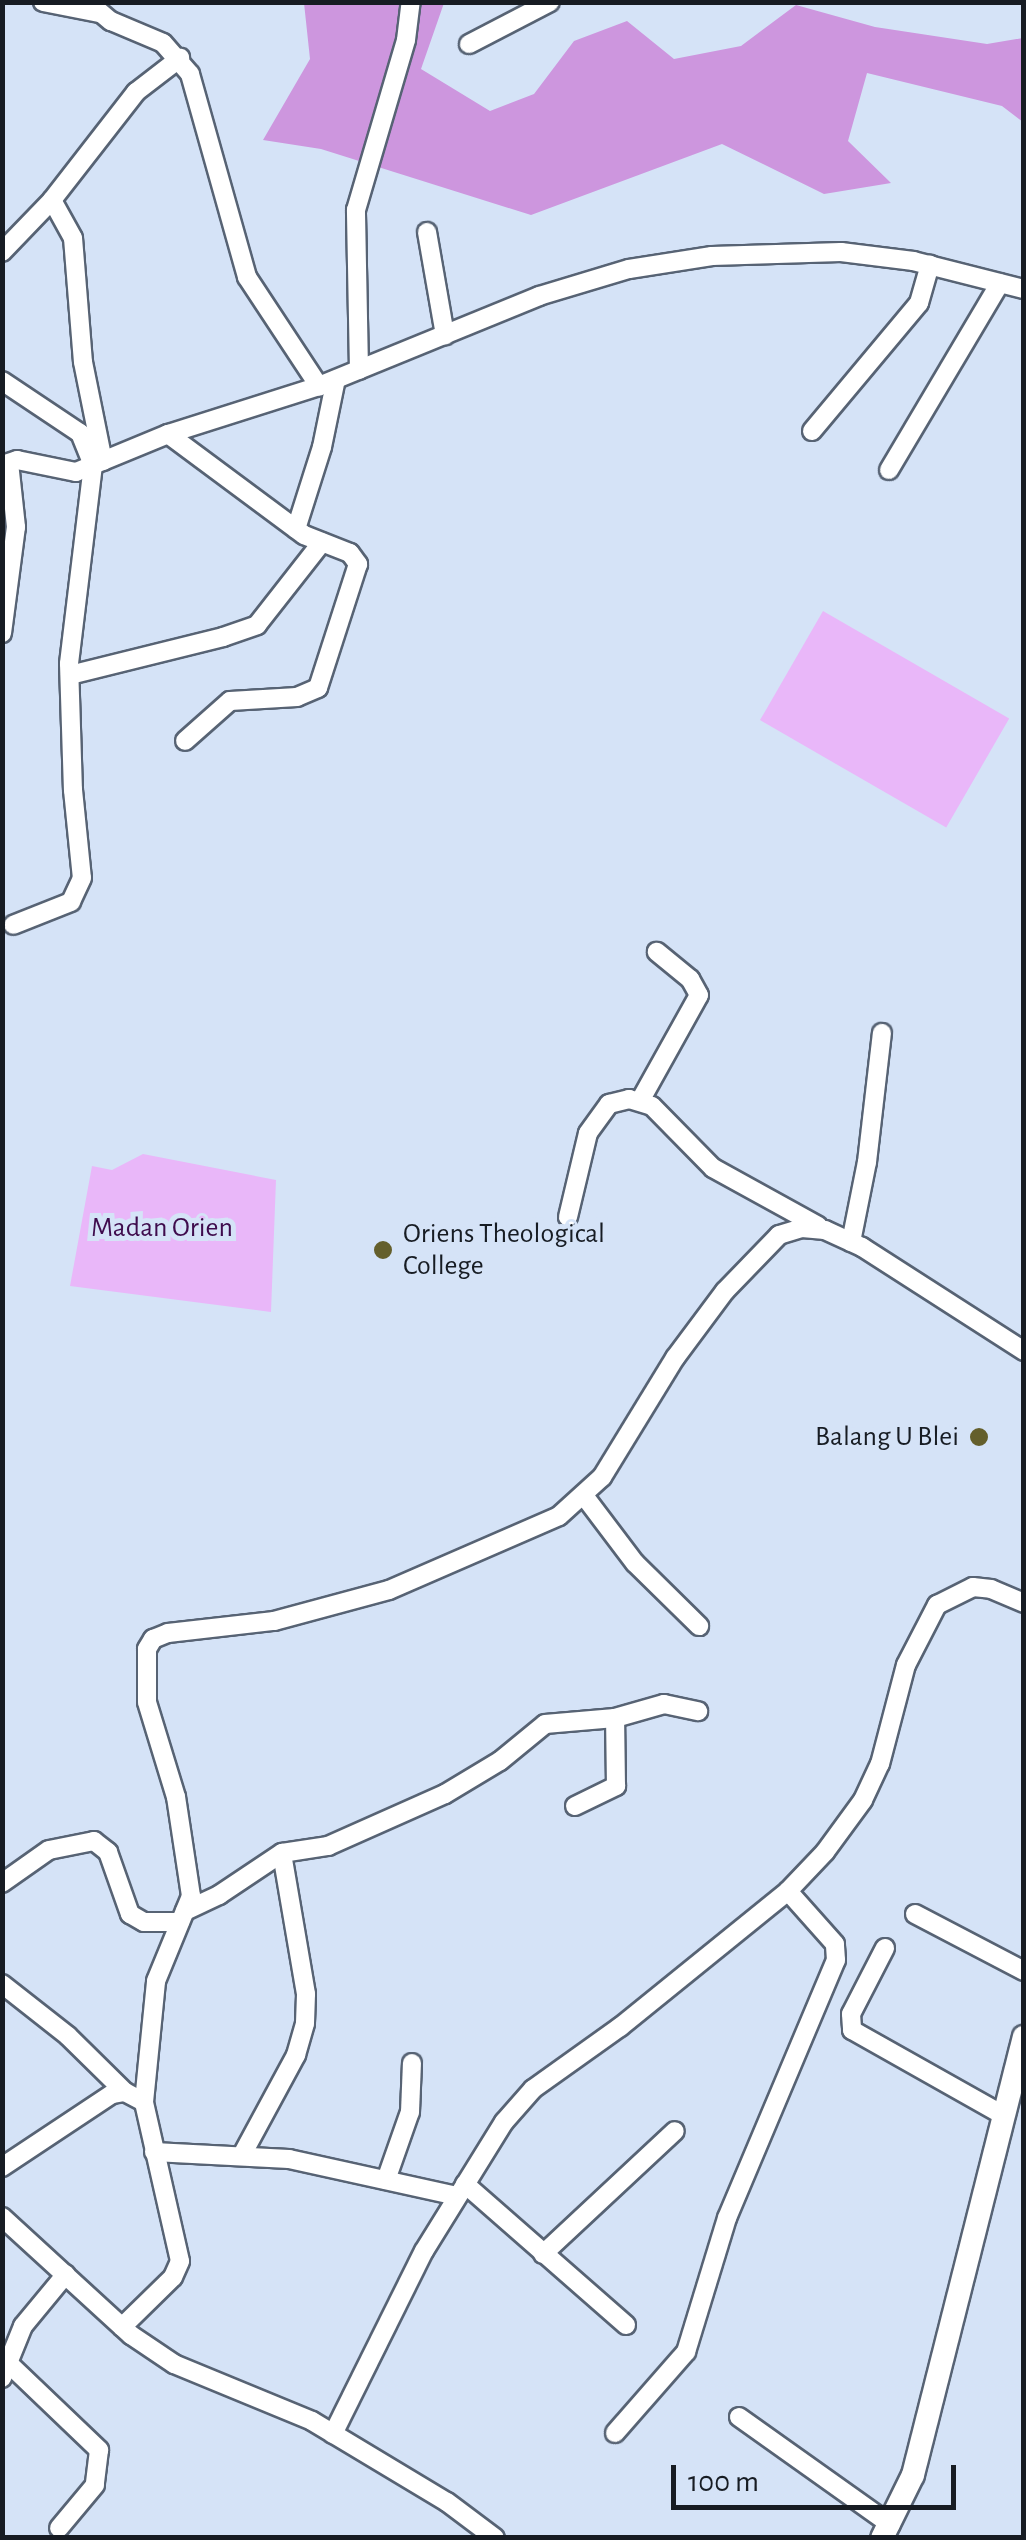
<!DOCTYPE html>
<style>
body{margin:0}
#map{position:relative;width:1026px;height:2540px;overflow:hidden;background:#d5e3f7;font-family:"Alegreya Sans",sans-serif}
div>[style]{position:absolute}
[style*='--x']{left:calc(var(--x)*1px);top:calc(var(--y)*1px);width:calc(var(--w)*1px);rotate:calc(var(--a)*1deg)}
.green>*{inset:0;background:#e9b7f9;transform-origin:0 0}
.forest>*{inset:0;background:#cd96de}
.roads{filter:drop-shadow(2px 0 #576374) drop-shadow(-2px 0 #576374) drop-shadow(0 2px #576374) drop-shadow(0 -2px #576374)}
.minor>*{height:18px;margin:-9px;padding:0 9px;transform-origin:9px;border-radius:9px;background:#fff}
.tertiary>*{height:22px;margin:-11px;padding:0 11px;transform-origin:11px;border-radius:11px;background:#fff}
.dots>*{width:28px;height:28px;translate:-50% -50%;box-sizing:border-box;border:5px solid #d5e3f7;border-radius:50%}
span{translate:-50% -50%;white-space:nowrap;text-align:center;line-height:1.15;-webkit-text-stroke:10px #d5e3f7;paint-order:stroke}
.park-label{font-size:28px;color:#3f0c4d}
.poi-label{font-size:28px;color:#171c23}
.left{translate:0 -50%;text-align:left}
.right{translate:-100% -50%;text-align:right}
.frame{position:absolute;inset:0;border:5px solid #171c23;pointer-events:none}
.scale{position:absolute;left:671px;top:2465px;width:285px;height:45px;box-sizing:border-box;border:5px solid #171c23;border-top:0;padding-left:12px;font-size:30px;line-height:35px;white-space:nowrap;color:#171c23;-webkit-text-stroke:8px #d5e3f7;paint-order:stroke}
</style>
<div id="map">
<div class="green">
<i style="left:823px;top:611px;width:215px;height:126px;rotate:30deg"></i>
<i style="clip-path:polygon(143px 1154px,276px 1180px,271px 1312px,70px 1286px,92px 1166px,112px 1170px)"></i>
</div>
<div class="forest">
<i style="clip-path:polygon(304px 3px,444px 3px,421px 69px,490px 111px,534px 94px,574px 41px,627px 21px,674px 59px,741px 46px,796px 5px,875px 27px,987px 44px,1023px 38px,1023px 122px,1002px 106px,867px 73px,848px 141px,891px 183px,824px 194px,722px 144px,531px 215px,321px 149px,263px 140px,310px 59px)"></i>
</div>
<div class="roads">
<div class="minor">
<i style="--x:43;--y:2;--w:57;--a:11.1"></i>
<i style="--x:88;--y:2;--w:30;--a:40"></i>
<i style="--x:111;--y:21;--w:56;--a:22.9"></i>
<i style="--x:163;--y:43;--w:41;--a:48.9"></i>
<i style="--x:190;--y:74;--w:211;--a:74.3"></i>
<i style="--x:247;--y:277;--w:131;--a:56.6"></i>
<i style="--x:469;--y:44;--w:91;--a:-27.4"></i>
<i style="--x:52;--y:200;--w:43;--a:61.1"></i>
<i style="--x:73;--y:238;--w:124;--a:85.4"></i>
<i style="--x:83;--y:362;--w:101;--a:78.6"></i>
<i style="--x:427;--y:232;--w:105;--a:80.1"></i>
<i style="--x:2;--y:252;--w:72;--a:-46.1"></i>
<i style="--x:52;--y:200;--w:137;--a:-52.1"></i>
<i style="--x:136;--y:92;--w:56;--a:-37.7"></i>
<i style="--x:359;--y:370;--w:160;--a:-91.1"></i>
<i style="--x:356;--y:210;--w:177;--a:-73.6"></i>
<i style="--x:406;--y:40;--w:38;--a:-83"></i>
<i style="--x:2;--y:381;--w:94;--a:33.7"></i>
<i style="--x:80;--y:433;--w:35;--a:68"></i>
<i style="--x:93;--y:465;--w:200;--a:96.9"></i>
<i style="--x:69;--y:664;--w:126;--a:88.2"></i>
<i style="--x:73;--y:790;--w:88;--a:84.2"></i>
<i style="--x:82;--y:878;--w:26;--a:115"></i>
<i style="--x:71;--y:902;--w:62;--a:158.4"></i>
<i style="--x:812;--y:431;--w:167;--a:-50.1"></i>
<i style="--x:919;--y:303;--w:40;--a:-74"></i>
<i style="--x:168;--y:434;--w:169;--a:36.6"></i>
<i style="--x:304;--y:535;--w:49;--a:21.4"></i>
<i style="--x:350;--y:553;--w:14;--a:54"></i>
<i style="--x:358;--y:564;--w:130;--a:107.9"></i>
<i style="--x:318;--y:688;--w:23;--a:157"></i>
<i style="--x:297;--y:697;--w:67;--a:176.6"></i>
<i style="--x:230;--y:701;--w:60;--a:138.4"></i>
<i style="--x:2;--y:465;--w:16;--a:-18"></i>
<i style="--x:17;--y:460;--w:60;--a:11.5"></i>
<i style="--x:76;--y:472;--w:100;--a:-22.4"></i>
<i style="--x:168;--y:434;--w:158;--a:-17.6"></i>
<i style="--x:319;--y:386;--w:238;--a:-22.2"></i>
<i style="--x:539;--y:296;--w:94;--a:-16.7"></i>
<i style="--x:629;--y:269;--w:84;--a:-8.9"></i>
<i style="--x:712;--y:256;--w:129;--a:-1.8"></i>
<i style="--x:841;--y:252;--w:73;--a:7.1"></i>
<i style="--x:913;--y:261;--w:114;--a:14.2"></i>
<i style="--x:889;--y:470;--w:217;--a:-59.3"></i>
<i style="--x:296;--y:529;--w:86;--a:-72.4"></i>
<i style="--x:322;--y:447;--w:69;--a:-78.4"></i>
<i style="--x:2;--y:633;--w:107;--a:-82.5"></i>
<i style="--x:16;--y:527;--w:64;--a:-96.2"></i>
<i style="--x:70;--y:675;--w:158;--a:-13.9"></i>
<i style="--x:223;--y:637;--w:36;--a:-19"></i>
<i style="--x:257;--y:625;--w:105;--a:-51.9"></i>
<i style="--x:640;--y:1101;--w:121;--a:-60.9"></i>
<i style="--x:699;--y:995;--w:18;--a:-119"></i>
<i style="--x:690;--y:979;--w:43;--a:-140.7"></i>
<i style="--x:568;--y:1217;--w:86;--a:-76.6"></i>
<i style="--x:588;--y:1133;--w:36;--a:-54"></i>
<i style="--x:609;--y:1104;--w:21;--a:-14"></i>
<i style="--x:629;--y:1099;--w:24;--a:17"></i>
<i style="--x:652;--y:1106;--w:87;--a:45.5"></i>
<i style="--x:713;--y:1168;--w:120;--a:28.9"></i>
<i style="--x:851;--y:1242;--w:82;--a:-78.7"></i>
<i style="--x:867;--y:1162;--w:130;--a:-83.4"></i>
<i style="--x:585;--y:1497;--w:83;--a:52.9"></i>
<i style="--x:635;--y:1563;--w:90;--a:44.5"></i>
<i style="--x:575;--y:1806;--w:46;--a:-26"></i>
<i style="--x:616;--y:1786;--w:68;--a:-90.8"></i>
<i style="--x:2;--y:1883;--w:57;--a:-35.1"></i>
<i style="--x:49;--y:1850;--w:46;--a:-11.3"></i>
<i style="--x:94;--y:1841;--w:18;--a:38"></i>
<i style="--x:108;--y:1852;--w:66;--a:70.5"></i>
<i style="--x:130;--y:1914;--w:16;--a:30"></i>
<i style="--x:144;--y:1922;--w:36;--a:0"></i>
<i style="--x:185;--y:1911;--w:38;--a:-25"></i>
<i style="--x:219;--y:1895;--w:76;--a:-33.7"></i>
<i style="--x:282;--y:1853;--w:47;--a:-8.7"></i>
<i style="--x:328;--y:1846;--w:128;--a:-24"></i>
<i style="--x:445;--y:1794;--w:64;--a:-31"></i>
<i style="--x:500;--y:1761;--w:58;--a:-39.4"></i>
<i style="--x:545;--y:1724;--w:70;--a:-4.9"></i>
<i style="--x:615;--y:1718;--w:51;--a:-15.9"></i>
<i style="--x:664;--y:1704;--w:35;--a:12"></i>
<i style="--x:915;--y:1914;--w:123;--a:27.6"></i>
<i style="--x:885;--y:1948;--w:74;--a:117.3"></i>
<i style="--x:851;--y:2014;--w:16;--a:86"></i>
<i style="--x:852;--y:2030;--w:173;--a:29.4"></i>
<i style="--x:2;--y:1984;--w:84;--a:38.2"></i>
<i style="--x:68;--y:2036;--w:80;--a:44.5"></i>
<i style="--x:154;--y:2152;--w:135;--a:3"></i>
<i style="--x:289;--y:2159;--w:172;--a:12.4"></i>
<i style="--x:242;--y:2155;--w:114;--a:-61.6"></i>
<i style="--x:296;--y:2055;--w:33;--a:-74"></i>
<i style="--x:305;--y:2023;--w:29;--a:-88"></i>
<i style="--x:306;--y:1994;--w:143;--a:-99.7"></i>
<i style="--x:2;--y:2167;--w:132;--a:-33.6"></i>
<i style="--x:112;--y:2094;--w:13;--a:-9"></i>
<i style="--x:125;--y:2092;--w:21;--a:28"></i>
<i style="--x:386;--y:2180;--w:72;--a:-70.6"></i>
<i style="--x:410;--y:2112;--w:49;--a:-87.7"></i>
<i style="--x:465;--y:2184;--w:214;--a:41.2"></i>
<i style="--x:2;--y:2217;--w:175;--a:42.5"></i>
<i style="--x:131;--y:2335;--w:52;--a:34"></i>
<i style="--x:174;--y:2364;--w:149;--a:22.4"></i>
<i style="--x:312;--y:2421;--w:157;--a:31"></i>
<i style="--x:447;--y:2502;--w:60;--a:36.9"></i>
<i style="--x:543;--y:2254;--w:180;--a:-43"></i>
<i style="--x:122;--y:2327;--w:71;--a:-44.4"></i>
<i style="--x:173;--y:2277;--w:17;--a:-66"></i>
<i style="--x:180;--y:2261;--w:163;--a:-102.8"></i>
<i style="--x:144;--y:2102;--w:122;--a:-84.3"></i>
<i style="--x:156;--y:1981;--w:92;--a:-67.6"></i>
<i style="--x:191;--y:1896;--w:100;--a:-98.6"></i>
<i style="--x:176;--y:1797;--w:99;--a:-107"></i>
<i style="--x:147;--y:1702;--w:53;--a:-90"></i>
<i style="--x:147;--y:1649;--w:12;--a:-59"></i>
<i style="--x:153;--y:1639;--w:16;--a:-22"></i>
<i style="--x:168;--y:1633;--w:107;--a:-6.5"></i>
<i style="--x:274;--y:1621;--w:119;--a:-15.1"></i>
<i style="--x:389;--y:1590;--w:185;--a:-23.5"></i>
<i style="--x:559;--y:1516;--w:58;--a:-42.2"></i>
<i style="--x:602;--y:1477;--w:140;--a:-58.5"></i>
<i style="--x:675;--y:1358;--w:84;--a:-53.3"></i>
<i style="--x:725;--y:1291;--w:78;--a:-46"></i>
<i style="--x:779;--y:1235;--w:24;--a:-17"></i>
<i style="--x:802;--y:1228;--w:23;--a:5"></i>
<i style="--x:825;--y:1230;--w:41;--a:24.7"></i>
<i style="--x:862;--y:1247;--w:193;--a:32.7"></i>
<i style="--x:6;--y:2361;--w:129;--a:43.7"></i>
<i style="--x:99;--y:2450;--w:35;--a:97"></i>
<i style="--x:95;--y:2485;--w:56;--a:129.9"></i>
<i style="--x:2;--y:2378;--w:56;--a:-68"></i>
<i style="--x:23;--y:2326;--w:67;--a:-50.4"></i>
<i style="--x:739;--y:2417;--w:186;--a:35.4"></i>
<i style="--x:615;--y:2433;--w:108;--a:-48.8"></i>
<i style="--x:686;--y:2352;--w:140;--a:-73"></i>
<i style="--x:727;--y:2218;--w:280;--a:-67.1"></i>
<i style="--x:836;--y:1960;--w:16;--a:-94"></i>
<i style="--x:835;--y:1944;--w:71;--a:-131.6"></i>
<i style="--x:333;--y:2434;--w:204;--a:-63.6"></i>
<i style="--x:424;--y:2251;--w:152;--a:-58.2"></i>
<i style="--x:504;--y:2122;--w:44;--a:-48.7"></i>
<i style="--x:533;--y:2089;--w:107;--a:-35.5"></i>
<i style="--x:620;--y:2027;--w:216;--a:-39"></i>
<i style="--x:788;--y:1891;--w:54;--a:-46.5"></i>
<i style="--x:825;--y:1852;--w:64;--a:-53.8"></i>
<i style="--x:863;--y:1800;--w:40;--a:-65"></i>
<i style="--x:880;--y:1764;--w:102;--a:-75.3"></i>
<i style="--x:906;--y:1665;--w:68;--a:-62.7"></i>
<i style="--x:937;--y:1605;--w:40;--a:-26.6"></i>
<i style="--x:973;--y:1587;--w:18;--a:6"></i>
<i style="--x:991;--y:1589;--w:36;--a:23"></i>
</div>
<div class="tertiary">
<i style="--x:882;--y:2538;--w:70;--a:-63.8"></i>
<i style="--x:913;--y:2475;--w:452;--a:-75.8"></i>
</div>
</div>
<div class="dots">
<i style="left:383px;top:1250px;background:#645f2c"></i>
<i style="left:979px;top:1437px;background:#645f2c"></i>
</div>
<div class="park-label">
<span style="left:162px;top:1228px">Madan Orien</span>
</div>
<div class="poi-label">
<span class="left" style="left:403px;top:1250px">Oriens Theological<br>College</span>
<span class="right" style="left:959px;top:1437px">Balang U Blei</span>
</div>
<div class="frame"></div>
<div class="scale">100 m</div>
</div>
